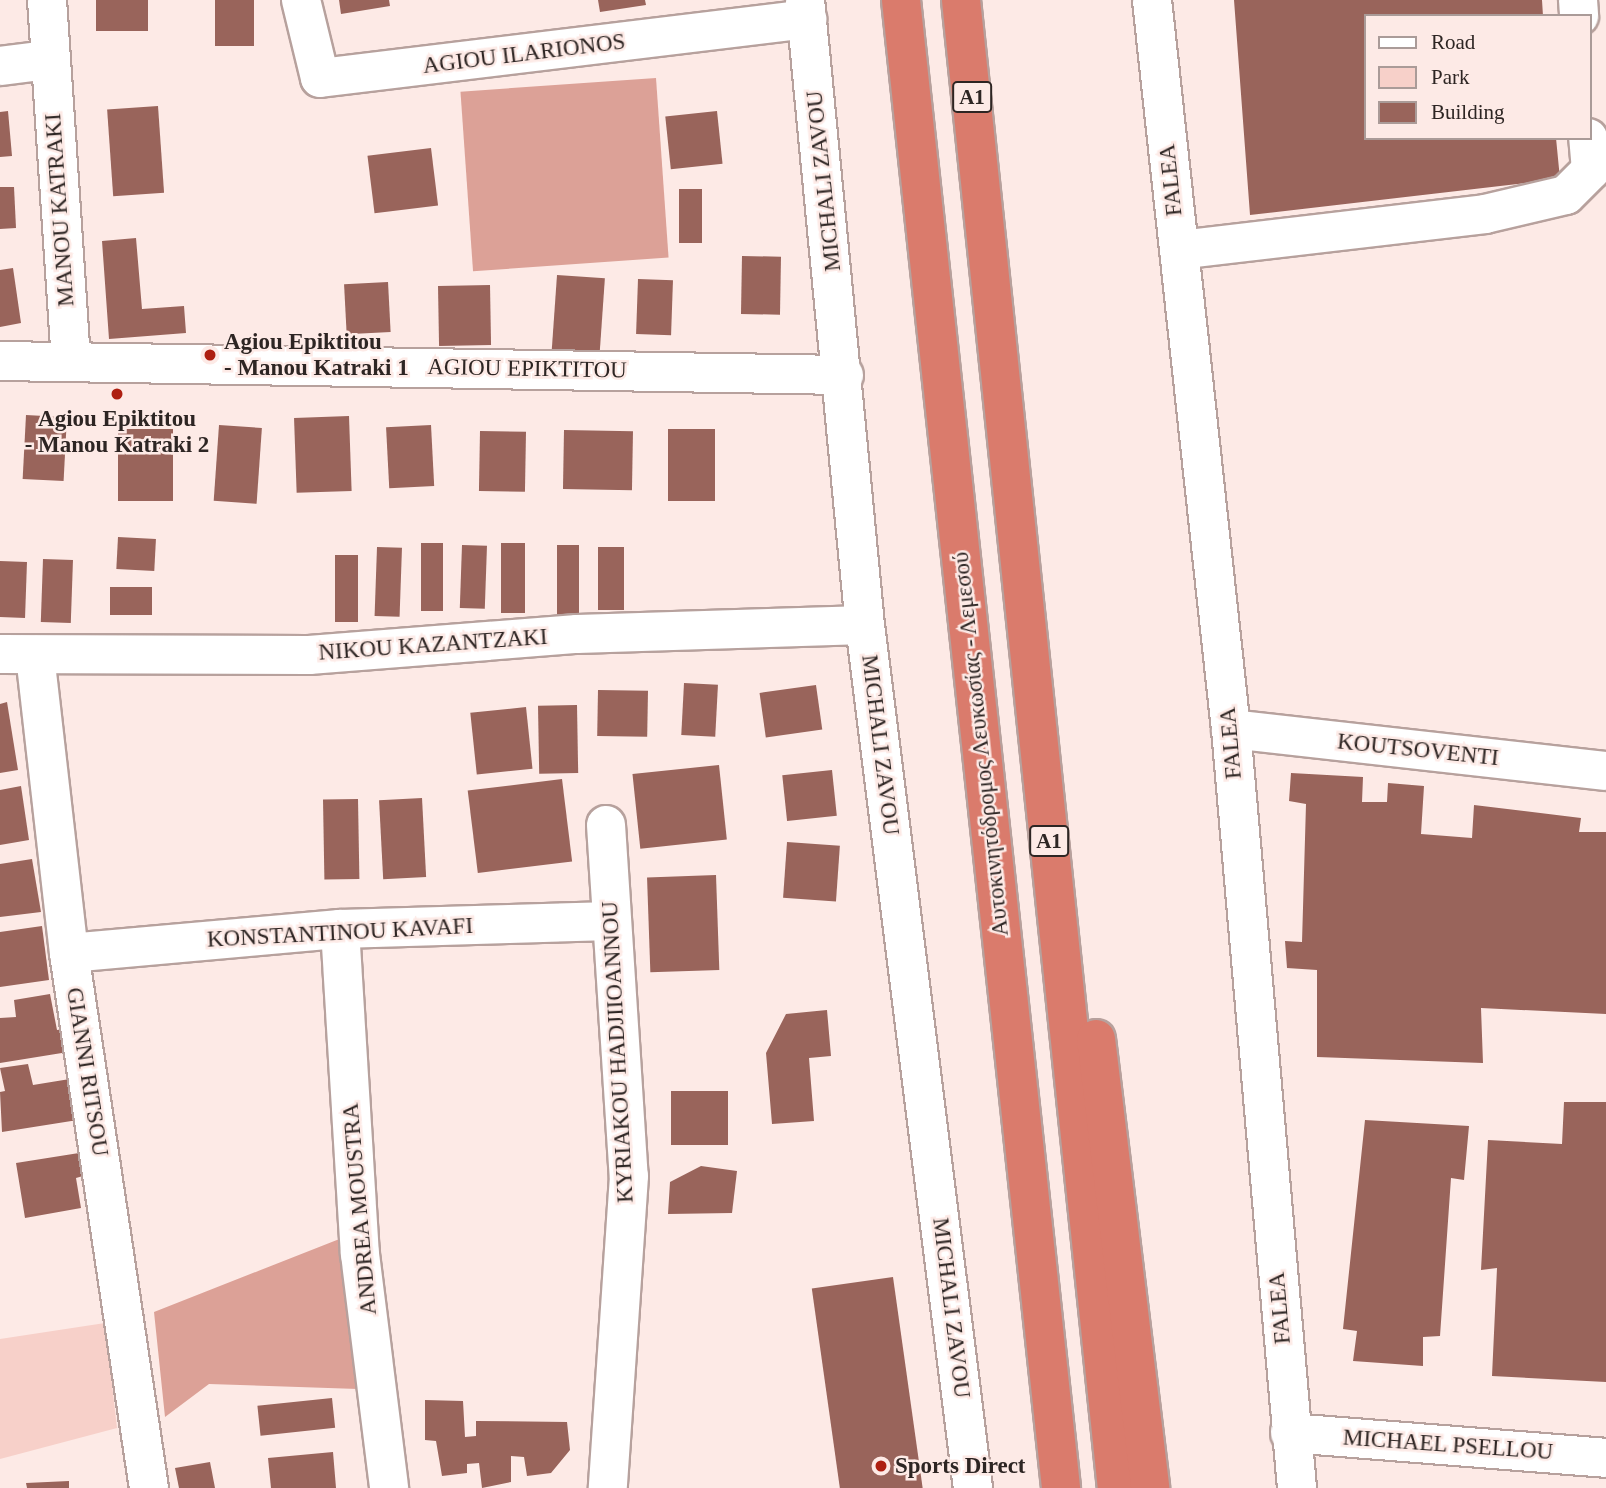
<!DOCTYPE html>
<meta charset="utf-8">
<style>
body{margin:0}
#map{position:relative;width:1606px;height:1488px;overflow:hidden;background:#fdeae6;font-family:"Times New Roman",serif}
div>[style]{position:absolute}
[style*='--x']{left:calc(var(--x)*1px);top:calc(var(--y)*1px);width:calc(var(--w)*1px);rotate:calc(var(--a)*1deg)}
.green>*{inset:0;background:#f7d0c9}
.forest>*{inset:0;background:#dca197;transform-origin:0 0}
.building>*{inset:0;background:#99645b;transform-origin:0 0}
.roads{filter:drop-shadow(2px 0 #b7a19d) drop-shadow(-2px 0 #b7a19d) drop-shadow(0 2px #b7a19d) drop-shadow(0 -2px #b7a19d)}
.minor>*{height:38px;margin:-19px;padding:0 19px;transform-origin:19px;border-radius:19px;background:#fff}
.highway>*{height:38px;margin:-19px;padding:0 19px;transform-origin:19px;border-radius:19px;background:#da7b6c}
.dots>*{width:19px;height:19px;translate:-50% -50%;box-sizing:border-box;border:4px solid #fdeae6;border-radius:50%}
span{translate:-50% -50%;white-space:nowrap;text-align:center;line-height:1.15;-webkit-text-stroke:5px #fdeae6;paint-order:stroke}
.shield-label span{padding:2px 5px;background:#fdeae6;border:2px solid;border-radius:5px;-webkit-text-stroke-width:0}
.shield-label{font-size:21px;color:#2d2523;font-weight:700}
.street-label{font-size:23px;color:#2d2523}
.poi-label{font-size:23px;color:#2d2523;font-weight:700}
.left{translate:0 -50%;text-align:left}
.legend{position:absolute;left:1364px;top:14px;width:228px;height:126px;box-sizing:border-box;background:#fdeae6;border:2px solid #aa9b98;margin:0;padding:9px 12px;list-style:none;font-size:21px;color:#2d2523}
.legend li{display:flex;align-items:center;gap:14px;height:35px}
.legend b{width:35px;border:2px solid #aa9b98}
</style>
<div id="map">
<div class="green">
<i style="clip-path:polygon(105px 1323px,117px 1428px,0 1459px,0 1339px)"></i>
</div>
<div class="forest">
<i style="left:656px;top:78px;width:180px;height:196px;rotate:86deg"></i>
<i style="clip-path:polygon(342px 1238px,358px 1389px,209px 1384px,165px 1417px,154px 1312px)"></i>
</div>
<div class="building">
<i style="left:96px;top:0;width:52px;height:31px"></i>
<i style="left:215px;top:0;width:39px;height:46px"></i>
<i style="clip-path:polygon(339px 0,389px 0,390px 6px,341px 14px)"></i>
<i style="clip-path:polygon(598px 0,645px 0,646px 5px,600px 12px)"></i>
<i style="clip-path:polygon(1234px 0,1542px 0,1543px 16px,1366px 16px,1366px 138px,1556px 138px,1560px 179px,1250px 215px)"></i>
<i style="left:158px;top:106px;width:87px;height:51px;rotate:86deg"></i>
<i style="clip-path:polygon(8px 111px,12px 156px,0 157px,0 112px)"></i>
<i style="left:717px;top:111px;width:53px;height:52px;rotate:84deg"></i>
<i style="left:431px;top:148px;width:58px;height:64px;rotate:83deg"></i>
<i style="clip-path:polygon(0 187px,14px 187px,16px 228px,0 229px)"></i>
<i style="left:679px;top:189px;width:23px;height:54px"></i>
<i style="clip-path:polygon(136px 238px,142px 309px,184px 306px,186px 333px,109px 339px,102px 241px)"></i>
<i style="left:742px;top:256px;width:39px;height:58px;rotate:1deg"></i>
<i style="clip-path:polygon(13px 268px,21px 323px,0 327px,0 270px)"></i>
<i style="left:557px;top:275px;width:48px;height:79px;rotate:4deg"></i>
<i style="left:638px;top:279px;width:35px;height:55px;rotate:2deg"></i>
<i style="left:388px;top:282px;width:50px;height:44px;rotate:87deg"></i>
<i style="left:490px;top:285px;width:60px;height:52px;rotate:89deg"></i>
<i style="left:26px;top:415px;width:41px;height:64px;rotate:3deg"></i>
<i style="left:349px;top:416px;width:75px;height:55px;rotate:88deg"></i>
<i style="left:219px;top:425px;width:43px;height:76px;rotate:4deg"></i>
<i style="left:431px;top:425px;width:61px;height:45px;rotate:87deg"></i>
<i style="left:173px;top:429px;width:72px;height:55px;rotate:90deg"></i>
<i style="left:668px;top:429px;width:47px;height:72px"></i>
<i style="left:564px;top:430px;width:69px;height:59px;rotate:1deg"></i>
<i style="left:480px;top:431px;width:46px;height:60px;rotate:1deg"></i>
<i style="left:118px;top:537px;width:38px;height:32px;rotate:3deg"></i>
<i style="left:421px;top:543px;width:22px;height:68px"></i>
<i style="left:501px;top:543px;width:24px;height:70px"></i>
<i style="left:462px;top:545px;width:25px;height:63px;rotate:2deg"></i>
<i style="left:557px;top:545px;width:22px;height:72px"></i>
<i style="left:377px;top:547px;width:25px;height:69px;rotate:2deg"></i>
<i style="left:598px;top:547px;width:26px;height:63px"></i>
<i style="left:335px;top:555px;width:23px;height:67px"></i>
<i style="left:43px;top:559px;width:30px;height:63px;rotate:2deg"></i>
<i style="left:0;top:561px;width:27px;height:56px;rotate:2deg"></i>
<i style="left:110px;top:587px;width:42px;height:28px"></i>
<i style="left:684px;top:683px;width:34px;height:52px;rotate:3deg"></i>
<i style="left:816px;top:685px;width:45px;height:57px;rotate:82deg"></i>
<i style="left:598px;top:690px;width:50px;height:46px;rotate:1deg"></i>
<i style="clip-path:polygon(7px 702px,18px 770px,0 773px,0 704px)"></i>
<i style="left:577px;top:705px;width:68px;height:39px;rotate:89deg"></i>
<i style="left:526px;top:707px;width:62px;height:56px;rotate:84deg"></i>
<i style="left:719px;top:765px;width:75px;height:87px;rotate:84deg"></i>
<i style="left:832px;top:770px;width:46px;height:50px;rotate:84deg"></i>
<i style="clip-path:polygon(1291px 773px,1363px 777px,1362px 802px,1387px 802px,1388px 783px,1424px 786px,1421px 834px,1472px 838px,1474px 805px,1581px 818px,1579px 832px,1606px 832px,1606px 1014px,1481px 1008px,1483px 1063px,1317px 1057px,1317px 970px,1287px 968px,1285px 941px,1302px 942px,1306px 804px,1289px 801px)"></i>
<i style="left:562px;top:779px;width:83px;height:95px;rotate:83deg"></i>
<i style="clip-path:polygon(21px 786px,29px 840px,0 845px,0 790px)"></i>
<i style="left:422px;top:798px;width:79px;height:43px;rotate:87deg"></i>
<i style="left:358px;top:799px;width:80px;height:35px;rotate:89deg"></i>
<i style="left:787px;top:842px;width:53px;height:56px;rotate:4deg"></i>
<i style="clip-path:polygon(32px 859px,41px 912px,0 917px,0 864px)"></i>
<i style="left:716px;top:875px;width:95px;height:69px;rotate:88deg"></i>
<i style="clip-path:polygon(42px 926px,49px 980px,0 987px,0 932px)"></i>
<i style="clip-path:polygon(50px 994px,57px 1030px,64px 1029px,68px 1052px,0 1063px,0 1018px,16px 1017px,14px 1000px)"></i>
<i style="clip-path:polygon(827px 1010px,831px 1056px,809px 1058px,814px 1121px,772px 1124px,766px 1053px,786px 1014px)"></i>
<i style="clip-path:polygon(28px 1064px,33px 1085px,76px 1078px,84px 1119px,2px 1132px,0 1092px,5px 1091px,0 1068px)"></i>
<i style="left:728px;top:1091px;width:54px;height:57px;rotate:90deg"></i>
<i style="clip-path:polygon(1564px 1102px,1606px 1102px,1606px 1382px,1492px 1376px,1497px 1268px,1481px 1270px,1488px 1140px,1562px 1144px)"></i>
<i style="clip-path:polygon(1365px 1120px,1469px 1126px,1464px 1180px,1451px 1178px,1440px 1336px,1423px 1337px,1423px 1366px,1353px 1361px,1357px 1331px,1343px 1329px)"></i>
<i style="clip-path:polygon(79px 1153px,83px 1176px,76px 1178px,81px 1208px,25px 1218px,16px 1163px)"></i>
<i style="clip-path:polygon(701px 1166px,737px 1171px,732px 1213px,668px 1214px,670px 1182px)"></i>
<i style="left:893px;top:1277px;width:213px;height:82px;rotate:82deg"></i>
<i style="left:332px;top:1398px;width:30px;height:75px;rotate:84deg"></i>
<i style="clip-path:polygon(425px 1400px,463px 1401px,465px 1437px,476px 1436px,476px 1421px,567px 1422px,570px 1450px,551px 1473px,527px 1476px,524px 1457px,511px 1456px,511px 1482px,482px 1488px,479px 1463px,467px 1464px,467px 1473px,442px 1476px,436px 1441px,425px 1440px)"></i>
<i style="clip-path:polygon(333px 1452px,336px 1488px,271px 1488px,268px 1458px)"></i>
<i style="clip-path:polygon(210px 1462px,215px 1488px,179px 1488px,175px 1468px)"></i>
<i style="clip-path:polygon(69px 1481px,69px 1488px,27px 1488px,26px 1483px)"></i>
</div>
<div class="roads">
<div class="minor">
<i style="--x:47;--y:0;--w:361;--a:86.2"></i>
<i style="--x:301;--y:0;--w:80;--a:76.3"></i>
<i style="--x:320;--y:78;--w:491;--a:-6.9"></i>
<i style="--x:805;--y:0;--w:628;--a:84.52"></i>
<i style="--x:865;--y:625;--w:870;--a:82.87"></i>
<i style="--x:1152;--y:0;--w:733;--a:83.82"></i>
<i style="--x:1231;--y:729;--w:762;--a:85.03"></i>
<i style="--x:1578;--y:0;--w:16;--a:86"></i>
<i style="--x:0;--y:66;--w:48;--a:-7.1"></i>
<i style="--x:1179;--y:250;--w:308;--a:-6.7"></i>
<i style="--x:1485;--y:214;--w:83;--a:-13.2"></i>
<i style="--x:1566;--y:195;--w:35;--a:-45"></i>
<i style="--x:1591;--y:170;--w:32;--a:-95"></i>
<i style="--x:0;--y:361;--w:844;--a:0.95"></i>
<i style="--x:0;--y:654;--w:309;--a:0.2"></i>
<i style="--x:309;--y:655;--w:269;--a:-4.5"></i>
<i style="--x:577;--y:634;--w:288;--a:-1.8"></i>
<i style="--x:35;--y:655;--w:300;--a:83.5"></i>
<i style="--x:69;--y:953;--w:541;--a:81.5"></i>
<i style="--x:1231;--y:729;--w:377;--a:6.4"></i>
<i style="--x:606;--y:825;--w:352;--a:86.3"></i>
<i style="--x:629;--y:1176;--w:313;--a:93.9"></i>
<i style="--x:340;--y:929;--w:326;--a:86.5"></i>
<i style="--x:360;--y:1254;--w:236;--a:82.9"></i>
<i style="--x:69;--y:953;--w:272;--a:-5.1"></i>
<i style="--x:340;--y:929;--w:272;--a:-1.7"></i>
<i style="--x:1290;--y:1433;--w:317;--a:4.5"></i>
</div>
<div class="highway">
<i style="--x:901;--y:0;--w:1497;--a:83.86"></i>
<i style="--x:961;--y:0;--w:1496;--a:84.02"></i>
<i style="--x:1096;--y:1039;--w:452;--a:83.1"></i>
</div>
</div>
<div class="dots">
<i style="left:210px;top:355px;background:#ae1f11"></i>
<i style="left:117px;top:394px;background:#ae1f11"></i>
<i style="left:881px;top:1466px;background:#ae1f11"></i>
</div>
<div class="shield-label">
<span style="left:972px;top:97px">A1</span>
<span style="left:1049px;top:841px">A1</span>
</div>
<div class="street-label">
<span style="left:524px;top:54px;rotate:-7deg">AGIOU ILARIONOS</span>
<span style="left:1171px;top:180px;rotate:-96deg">FALEA</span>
<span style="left:824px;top:181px;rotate:-96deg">MICHALI ZAVOU</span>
<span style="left:60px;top:210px;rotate:-94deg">MANOU KATRAKI</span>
<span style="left:527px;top:369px;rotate:1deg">AGIOU EPIKTITOU</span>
<span style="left:433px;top:645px;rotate:-4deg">NIKOU KAZANTZAKI</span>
<span style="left:1231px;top:743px;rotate:-95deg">FALEA</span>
<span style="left:981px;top:744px;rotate:-96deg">Αυτοκινητόδρομος Λευκωσίας - Λεμεσού</span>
<span style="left:880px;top:745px;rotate:83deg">MICHALI ZAVOU</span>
<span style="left:1418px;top:750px;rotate:6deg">KOUTSOVENTI</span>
<span style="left:340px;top:933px;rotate:-3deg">KONSTANTINOU KAVAFI</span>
<span style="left:618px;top:1052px;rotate:-93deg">KYRIAKOU HADJIIOANNOU</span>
<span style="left:87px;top:1072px;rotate:81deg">GIANNI RITSOU</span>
<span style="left:360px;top:1209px;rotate:-95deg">ANDREA MOUSTRA</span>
<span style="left:951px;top:1308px;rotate:83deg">MICHALI ZAVOU</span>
<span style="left:1280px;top:1308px;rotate:-95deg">FALEA</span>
<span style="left:1448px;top:1445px;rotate:4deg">MICHAEL PSELLOU</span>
</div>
<div class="poi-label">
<span class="left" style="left:224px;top:355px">Agiou Epiktitou<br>- Manou Katraki 1</span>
<span style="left:117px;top:432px">Agiou Epiktitou<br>- Manou Katraki 2</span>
<span class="left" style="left:895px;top:1466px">Sports Direct</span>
</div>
<ul class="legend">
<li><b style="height:9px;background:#fff"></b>Road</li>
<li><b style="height:19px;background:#f7d0c9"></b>Park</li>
<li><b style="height:19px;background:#99645b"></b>Building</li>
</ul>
</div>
